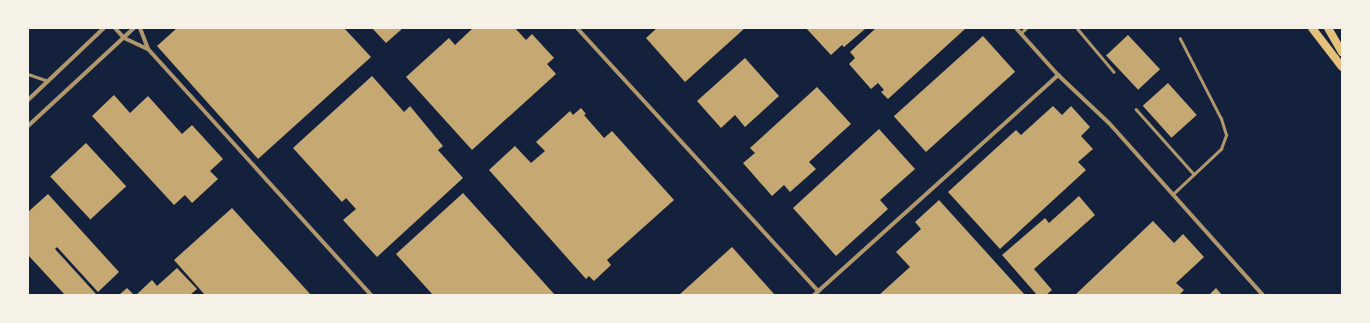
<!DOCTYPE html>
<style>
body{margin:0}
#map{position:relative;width:1370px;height:323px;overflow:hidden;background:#14213d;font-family:Jost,sans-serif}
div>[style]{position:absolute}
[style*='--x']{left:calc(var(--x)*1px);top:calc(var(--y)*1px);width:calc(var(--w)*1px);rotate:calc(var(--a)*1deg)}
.building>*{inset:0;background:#c6a872;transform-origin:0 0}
.service>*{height:2.5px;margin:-1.25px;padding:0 1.25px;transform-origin:1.25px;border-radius:1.25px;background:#b1986c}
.minor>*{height:4px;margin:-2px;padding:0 2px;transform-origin:2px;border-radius:2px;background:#b1986c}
.trunk>*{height:8px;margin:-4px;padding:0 4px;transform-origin:4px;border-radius:4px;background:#e5c07b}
span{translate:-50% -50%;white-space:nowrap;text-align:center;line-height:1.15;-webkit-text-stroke:3px #f6f1e7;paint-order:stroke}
.frame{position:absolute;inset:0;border:29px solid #f6f1e7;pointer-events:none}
</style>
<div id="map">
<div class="building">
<i style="clip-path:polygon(177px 28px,344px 28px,371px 57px,258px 159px,157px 46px)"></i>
<i style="clip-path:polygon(372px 28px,403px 28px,386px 43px)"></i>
<i style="clip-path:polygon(473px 28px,515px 28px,526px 40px,532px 34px,554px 58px,547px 64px,556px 74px,472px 150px,406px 77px,449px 38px,455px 45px)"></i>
<i style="clip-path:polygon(657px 28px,745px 28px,685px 82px,646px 38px)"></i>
<i style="clip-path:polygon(806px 28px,864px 28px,865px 29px,844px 47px,842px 45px,831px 55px)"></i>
<i style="clip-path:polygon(876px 28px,964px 28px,965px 29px,888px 99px,881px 92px,884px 90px,878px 83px,871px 89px,849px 64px,855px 58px,850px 52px)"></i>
<i style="left:1128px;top:35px;width:47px;height:30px;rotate:47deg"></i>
<i style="left:983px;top:36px;width:48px;height:120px;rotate:48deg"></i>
<i style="clip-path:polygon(745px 58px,779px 96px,745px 127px,735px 115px,721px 128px,697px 101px)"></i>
<i style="clip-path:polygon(372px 76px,404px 112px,410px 106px,443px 146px,438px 150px,463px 178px,377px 257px,343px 220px,356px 209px,346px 198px,342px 202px,293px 148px)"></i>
<i style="left:1168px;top:83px;width:43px;height:34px;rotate:48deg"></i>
<i style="clip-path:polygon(817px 87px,851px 124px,809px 162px,816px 169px,790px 192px,784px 185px,772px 196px,743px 163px,755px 153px,750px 148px)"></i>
<i style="clip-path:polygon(114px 95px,130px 113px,148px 96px,182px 134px,192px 125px,223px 159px,210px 171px,218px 179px,192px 203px,185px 195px,174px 205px,92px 116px)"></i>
<i style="clip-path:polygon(1053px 106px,1062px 115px,1071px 106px,1090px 127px,1081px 136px,1093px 149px,1078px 162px,1086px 170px,1000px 249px,948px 192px,1016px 130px,1021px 135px)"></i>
<i style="clip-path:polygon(581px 108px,586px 114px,584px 115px,604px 138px,612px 131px,674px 200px,607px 260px,611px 265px,594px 281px,589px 276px,586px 279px,489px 170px,515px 146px,531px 163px,545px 151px,536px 142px,570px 111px,573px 115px)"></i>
<i style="clip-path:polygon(879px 129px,915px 169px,880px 200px,888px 209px,836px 256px,793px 208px)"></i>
<i style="left:86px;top:143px;width:59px;height:49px;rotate:47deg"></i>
<i style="clip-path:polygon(463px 193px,555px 295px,433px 295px,396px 254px)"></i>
<i style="clip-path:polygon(48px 194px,119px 272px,98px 292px,57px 247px,55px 249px,96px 294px,94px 295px,65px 295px,28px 255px,28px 212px)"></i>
<i style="clip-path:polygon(1079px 196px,1095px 215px,1034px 269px,1052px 290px,1046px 295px,1037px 295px,1002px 255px,1045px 218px,1049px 223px)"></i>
<i style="clip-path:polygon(939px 200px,1025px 295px,879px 295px,910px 267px,896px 252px,921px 229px,915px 222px)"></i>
<i style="clip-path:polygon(232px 208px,292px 274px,311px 295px,205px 295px,174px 260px)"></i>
<i style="clip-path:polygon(1153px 221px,1174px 243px,1183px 234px,1204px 257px,1176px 283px,1184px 290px,1179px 295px,1075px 295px)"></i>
<i style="clip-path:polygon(732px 247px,775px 295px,679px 295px)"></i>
<i style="clip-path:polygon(177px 268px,197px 289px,190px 295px,136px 295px,152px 280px,157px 286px)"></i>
<i style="clip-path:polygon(127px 288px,134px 295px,119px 295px)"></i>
<i style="clip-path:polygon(1216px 288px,1222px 295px,1209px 295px)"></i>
</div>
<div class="service">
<i style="--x:1077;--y:28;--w:57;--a:49.9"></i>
<i style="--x:1021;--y:33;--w:7;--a:-45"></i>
<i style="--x:28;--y:74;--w:21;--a:19"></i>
<i style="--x:1136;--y:109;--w:87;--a:48.3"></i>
<i style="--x:1173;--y:194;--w:66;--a:-43.2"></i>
<i style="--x:1221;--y:149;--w:15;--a:-70"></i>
<i style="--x:1226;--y:135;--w:17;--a:-107"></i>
<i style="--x:1221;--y:119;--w:90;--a:-117.1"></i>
</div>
<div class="minor">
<i style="--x:115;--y:28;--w:13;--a:48"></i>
<i style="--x:124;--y:38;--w:26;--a:25"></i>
<i style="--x:140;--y:28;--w:22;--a:69"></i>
<i style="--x:148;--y:49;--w:332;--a:47.8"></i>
<i style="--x:577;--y:28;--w:357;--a:47.5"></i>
<i style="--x:1016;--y:28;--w:63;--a:48.2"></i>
<i style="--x:1058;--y:75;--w:70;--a:43.3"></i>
<i style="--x:1109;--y:123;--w:231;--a:48.2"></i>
<i style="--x:28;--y:100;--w:105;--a:-43.5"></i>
<i style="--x:28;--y:126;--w:144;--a:-42.8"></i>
<i style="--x:814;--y:295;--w:329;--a:-42"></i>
</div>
<div class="trunk">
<i style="--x:1312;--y:28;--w:49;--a:52.4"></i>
<i style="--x:1328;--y:28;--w:28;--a:60"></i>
</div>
<div class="frame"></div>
</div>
